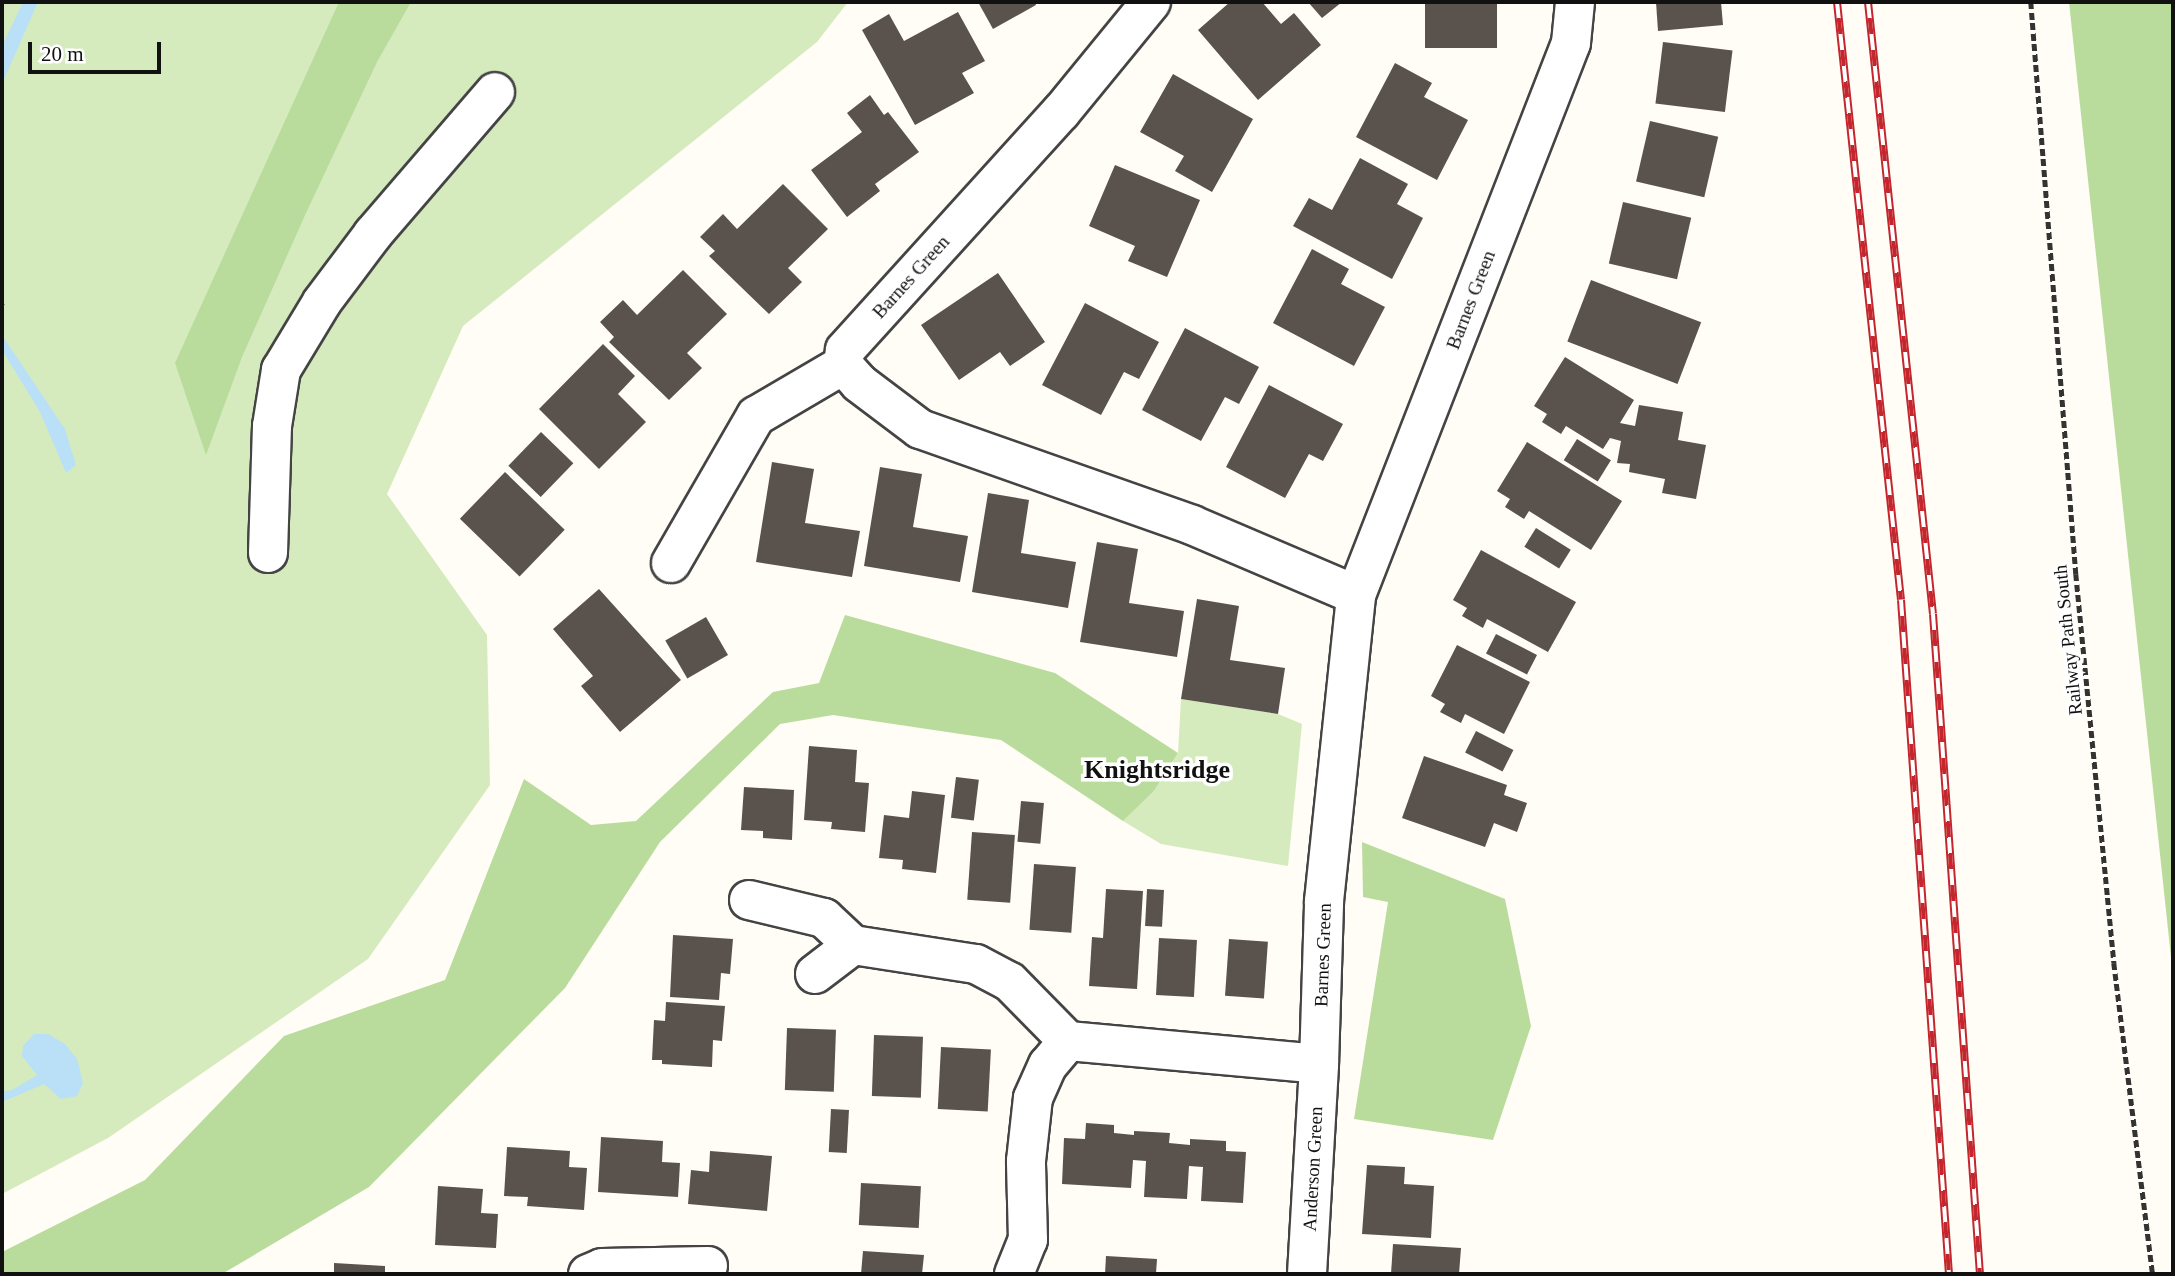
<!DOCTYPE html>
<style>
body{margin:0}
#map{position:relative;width:2175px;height:1276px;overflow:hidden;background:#fffdf5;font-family:"Times New Roman",serif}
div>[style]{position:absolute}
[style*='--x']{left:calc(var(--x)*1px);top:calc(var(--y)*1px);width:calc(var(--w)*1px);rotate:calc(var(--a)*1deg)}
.green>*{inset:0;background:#d5ebbd}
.forest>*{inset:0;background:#b9dc9c}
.water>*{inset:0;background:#b9e0f7}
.building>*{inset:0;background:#5a524d;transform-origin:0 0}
.path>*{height:4.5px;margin-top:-2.25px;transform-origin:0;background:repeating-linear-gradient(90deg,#333 0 7px,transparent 0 10.5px)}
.roads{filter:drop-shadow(2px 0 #444) drop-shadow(-2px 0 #444) drop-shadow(0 2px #444) drop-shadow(0 -2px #444)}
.minor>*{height:38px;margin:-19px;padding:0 19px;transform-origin:19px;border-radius:19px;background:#fff}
.rail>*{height:8px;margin-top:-4px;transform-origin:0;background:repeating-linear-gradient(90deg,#fff 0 16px,#c4262e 0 32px);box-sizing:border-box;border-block:2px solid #c4262e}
span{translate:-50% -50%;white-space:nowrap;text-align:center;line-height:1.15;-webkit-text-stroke:7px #fff;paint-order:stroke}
.street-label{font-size:19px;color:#111}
.district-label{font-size:26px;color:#111;font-weight:700}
.frame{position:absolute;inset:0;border:4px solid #111;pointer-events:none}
.scale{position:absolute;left:28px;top:42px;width:133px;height:32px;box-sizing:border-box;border:4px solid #111;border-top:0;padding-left:9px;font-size:21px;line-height:24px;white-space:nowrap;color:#111;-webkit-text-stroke:5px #fff;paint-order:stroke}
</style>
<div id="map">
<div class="green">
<i style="clip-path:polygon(2px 2px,848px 2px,817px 42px,463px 326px,387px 494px,487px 635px,490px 785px,368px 959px,108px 1138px,2px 1194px)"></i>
<i style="clip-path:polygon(1181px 699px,1278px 714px,1302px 724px,1288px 866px,1161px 844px,1123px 821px,1154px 791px,1178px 753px)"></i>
</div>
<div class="forest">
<i style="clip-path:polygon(339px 2px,411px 2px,377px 62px,306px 213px,242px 357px,206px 455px,175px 363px)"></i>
<i style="clip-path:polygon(2069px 2px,2173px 2px,2173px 976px)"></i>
<i style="clip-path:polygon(845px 615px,1055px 673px,1178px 753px,1154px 791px,1123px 821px,1001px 740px,833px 715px,780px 724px,660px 842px,565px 988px,369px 1187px,222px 1274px,2px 1274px,2px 1252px,145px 1180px,284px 1036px,445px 980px,524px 779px,591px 825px,636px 821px,773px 692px,819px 683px)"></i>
<i style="clip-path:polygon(1362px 842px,1505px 899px,1531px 1026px,1493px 1140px,1354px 1119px,1388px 902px,1363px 897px)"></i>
</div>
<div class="water">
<i style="clip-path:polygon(23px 2px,38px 2px,2px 84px,2px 46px)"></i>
<i style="clip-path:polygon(2px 335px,65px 429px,76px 465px,66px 473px,40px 412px,2px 350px)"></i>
<i style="clip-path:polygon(34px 1034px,48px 1034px,65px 1044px,77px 1059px,83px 1083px,77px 1096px,61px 1099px,44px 1084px,2px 1102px,2px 1092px,12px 1090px,37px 1075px,22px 1056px,23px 1046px)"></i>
</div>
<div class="building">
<i style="clip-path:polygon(978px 2px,1035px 2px,1036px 5px,993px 29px)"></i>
<i style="clip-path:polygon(1230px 2px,1262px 2px,1281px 24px,1294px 13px,1321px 45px,1258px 100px,1198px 30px)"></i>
<i style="clip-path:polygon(1308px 2px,1342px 2px,1322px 18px)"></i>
<i style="left:1425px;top:2px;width:72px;height:46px"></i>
<i style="clip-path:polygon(1656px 2px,1721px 2px,1723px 25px,1658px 31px)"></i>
<i style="clip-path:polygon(958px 12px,985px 61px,962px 73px,974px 93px,915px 125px,862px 30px,889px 14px,904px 41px)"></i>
<i style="left:1663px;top:42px;width:70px;height:62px;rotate:7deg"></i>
<i style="clip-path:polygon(1395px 63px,1432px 83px,1424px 97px,1468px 120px,1437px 180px,1356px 137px)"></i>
<i style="clip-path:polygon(1173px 74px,1253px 119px,1212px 192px,1175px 171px,1184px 156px,1140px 132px)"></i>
<i style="clip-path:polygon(870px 95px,884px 115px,888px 112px,919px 152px,875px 184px,880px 191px,847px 217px,811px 170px,862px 132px,847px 113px)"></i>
<i style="left:1650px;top:121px;width:70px;height:62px;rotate:13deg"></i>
<i style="clip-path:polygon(1360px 158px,1408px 184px,1397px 204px,1423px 218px,1392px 279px,1293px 226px,1309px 198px,1332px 210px)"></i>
<i style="clip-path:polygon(1115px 165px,1200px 200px,1167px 277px,1128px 261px,1135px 246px,1089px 226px)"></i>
<i style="clip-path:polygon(783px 184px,828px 229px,788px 268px,802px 282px,769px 314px,709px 256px,715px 251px,700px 237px,723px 214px,737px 229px)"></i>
<i style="left:1623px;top:202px;width:70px;height:63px;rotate:13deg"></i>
<i style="clip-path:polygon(1312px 249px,1349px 269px,1341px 284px,1385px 307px,1354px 366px,1273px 323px)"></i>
<i style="clip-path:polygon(683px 270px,727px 314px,687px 353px,702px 368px,669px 400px,609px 342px,614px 337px,600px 322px,623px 300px,637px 315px)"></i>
<i style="clip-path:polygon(998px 273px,1045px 342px,1010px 366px,1000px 352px,959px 380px,921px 325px)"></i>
<i style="left:1591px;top:280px;width:118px;height:66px;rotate:21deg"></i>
<i style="clip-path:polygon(1085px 303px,1159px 342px,1139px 379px,1124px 372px,1101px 415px,1042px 385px)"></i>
<i style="clip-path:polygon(1185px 328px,1259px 367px,1239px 404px,1225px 397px,1201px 441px,1142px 410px)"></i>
<i style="clip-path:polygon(603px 344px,635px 376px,618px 394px,646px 422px,599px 469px,539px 409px)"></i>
<i style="clip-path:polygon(1565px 357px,1634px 400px,1620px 423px,1635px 426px,1639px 405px,1683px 412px,1678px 440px,1706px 445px,1696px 499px,1662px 493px,1665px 479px,1629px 472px,1630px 464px,1617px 463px,1621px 441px,1610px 438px,1603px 449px,1566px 426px,1561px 434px,1542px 422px,1547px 414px,1534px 406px)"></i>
<i style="clip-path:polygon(1269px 385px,1343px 424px,1323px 461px,1309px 454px,1285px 498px,1226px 467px)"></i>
<i style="left:541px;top:432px;width:45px;height:47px;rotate:44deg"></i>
<i style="left:1577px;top:439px;width:40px;height:25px;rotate:32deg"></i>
<i style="clip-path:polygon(1527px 442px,1622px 501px,1591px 550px,1529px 511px,1524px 519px,1505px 507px,1510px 499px,1497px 491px)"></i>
<i style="clip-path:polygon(772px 462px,814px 469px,805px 523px,860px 531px,852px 577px,756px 562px)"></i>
<i style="clip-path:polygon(880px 467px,922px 474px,913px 527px,968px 536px,960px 582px,864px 566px)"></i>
<i style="left:505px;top:472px;width:83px;height:65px;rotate:44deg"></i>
<i style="clip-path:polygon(988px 493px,1029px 500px,1021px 553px,1076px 562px,1068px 608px,972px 592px)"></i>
<i style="left:1536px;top:528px;width:41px;height:22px;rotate:32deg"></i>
<i style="clip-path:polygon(1097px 542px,1138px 549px,1129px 603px,1184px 611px,1177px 657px,1080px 642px)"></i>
<i style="clip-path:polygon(1481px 550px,1576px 602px,1548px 652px,1487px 619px,1483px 628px,1462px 616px,1467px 608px,1453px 600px)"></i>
<i style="clip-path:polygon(599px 589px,681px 680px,620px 732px,581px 686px,593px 676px,553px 629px)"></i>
<i style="clip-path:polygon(1197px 599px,1239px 606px,1230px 660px,1285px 668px,1278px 714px,1181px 699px)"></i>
<i style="left:706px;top:617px;width:44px;height:47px;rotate:60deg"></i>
<i style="left:1496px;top:634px;width:46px;height:22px;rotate:27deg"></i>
<i style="clip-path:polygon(1457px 645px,1530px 682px,1504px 734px,1465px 714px,1461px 723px,1440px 712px,1445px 704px,1431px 696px)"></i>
<i style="left:1476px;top:731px;width:42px;height:24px;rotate:27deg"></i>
<i style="clip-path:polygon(809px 746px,857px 750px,855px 782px,869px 783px,865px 832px,831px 829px,832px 822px,804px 820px)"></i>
<i style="clip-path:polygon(1424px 756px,1507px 785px,1504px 795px,1527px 803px,1517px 832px,1494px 823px,1485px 847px,1402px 818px)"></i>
<i style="left:956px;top:777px;width:23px;height:41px;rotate:7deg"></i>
<i style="clip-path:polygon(744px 787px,794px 790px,792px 840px,763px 838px,763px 831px,741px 830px)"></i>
<i style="clip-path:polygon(912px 791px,945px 795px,936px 873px,902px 869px,903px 860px,879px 858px,884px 815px,909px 818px)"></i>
<i style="left:1021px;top:801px;width:23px;height:41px;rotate:5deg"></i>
<i style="left:972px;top:832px;width:43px;height:68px;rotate:4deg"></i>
<i style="left:1034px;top:864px;width:42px;height:66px;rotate:4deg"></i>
<i style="clip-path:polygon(1106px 889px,1143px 891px,1137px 989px,1089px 986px,1092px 937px,1103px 938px)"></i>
<i style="left:1147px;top:889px;width:17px;height:37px;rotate:3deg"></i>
<i style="clip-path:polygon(673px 935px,733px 939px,730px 974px,721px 973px,719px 1000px,670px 997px)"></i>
<i style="left:1159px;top:938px;width:38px;height:57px;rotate:3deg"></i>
<i style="left:1229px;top:939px;width:39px;height:57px;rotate:4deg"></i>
<i style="clip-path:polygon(666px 1002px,725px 1006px,722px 1041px,713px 1040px,712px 1067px,662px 1064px,662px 1060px,652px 1060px,654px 1020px,665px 1021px)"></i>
<i style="left:787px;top:1028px;width:49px;height:62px;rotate:2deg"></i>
<i style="left:874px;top:1035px;width:49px;height:61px;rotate:2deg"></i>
<i style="left:941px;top:1047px;width:50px;height:62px;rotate:3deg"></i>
<i style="left:831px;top:1109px;width:18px;height:43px;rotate:3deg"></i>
<i style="clip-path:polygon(1086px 1123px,1114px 1125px,1114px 1133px,1134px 1135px,1134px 1131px,1170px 1133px,1169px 1143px,1190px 1145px,1190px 1139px,1226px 1141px,1226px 1151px,1246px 1152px,1243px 1203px,1201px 1201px,1203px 1167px,1189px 1166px,1187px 1199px,1144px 1197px,1146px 1161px,1133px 1160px,1131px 1188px,1062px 1184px,1064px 1138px,1085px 1139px)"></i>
<i style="clip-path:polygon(601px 1137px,663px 1141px,662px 1162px,680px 1163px,678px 1197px,598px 1192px)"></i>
<i style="clip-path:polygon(507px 1147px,570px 1151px,569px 1167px,587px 1168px,584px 1210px,527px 1206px,528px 1197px,504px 1196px)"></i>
<i style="clip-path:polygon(710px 1151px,772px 1156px,767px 1211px,688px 1204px,691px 1170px,709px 1172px)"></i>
<i style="clip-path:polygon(1367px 1165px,1405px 1167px,1404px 1184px,1434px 1186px,1431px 1238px,1362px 1234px)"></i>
<i style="left:861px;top:1183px;width:60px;height:42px;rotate:3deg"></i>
<i style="clip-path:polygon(438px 1186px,483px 1189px,481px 1213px,498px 1214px,496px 1248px,435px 1245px)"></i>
<i style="clip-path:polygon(1393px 1244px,1461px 1248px,1459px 1274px,1391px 1274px)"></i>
<i style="clip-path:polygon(863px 1251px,924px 1255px,922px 1274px,861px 1274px)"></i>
<i style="clip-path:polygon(1106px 1256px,1157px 1259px,1156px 1274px,1105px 1274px)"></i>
<i style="clip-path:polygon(334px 1263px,385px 1266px,385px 1274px,334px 1274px)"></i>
</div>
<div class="path">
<i style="--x:2031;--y:2;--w:574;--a:85.5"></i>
<i style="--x:2076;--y:574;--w:391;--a:84.4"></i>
<i style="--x:2114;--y:963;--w:313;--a:82.9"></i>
<i style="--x:2;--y:303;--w:1;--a:-45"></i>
</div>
<div class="roads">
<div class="minor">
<i style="--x:843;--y:365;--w:24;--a:48"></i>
<i style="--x:859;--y:383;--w:76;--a:37"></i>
<i style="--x:920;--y:429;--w:288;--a:19.4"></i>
<i style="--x:1192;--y:525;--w:178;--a:23.1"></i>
<i style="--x:268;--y:553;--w:127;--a:-88.2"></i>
<i style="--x:272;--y:426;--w:57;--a:-80.9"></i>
<i style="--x:281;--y:370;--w:79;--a:-58.9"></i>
<i style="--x:322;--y:302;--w:85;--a:-53.1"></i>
<i style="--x:373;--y:234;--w:187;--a:-49.3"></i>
<i style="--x:671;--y:563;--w:170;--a:-60"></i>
<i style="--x:756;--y:416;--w:101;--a:-30.4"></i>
<i style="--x:843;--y:365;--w:15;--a:-82"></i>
<i style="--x:845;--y:350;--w:321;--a:-47.8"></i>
<i style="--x:1061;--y:112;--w:142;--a:-50.7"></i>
<i style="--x:749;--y:900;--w:77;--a:13.5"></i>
<i style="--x:824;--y:918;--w:40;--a:43"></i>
<i style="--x:815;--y:974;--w:48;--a:-37.3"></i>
<i style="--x:853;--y:945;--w:124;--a:8.8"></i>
<i style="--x:976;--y:964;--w:38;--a:28"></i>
<i style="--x:1010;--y:982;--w:83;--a:45.5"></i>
<i style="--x:1068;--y:1041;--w:252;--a:5.2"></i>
<i style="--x:588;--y:1274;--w:15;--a:-23"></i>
<i style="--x:602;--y:1268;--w:106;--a:-1.1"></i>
<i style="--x:1014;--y:1274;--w:37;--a:-68"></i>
<i style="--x:1028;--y:1240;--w:79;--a:-91.5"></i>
<i style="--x:1026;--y:1161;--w:63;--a:-83.7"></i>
<i style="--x:1033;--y:1098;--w:36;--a:-66"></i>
<i style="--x:1048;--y:1065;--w:31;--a:-50"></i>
<i style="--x:1307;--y:1274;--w:210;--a:-86.7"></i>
<i style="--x:1319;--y:1064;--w:163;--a:-88.2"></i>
<i style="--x:1324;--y:901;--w:308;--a:-84"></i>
<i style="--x:1356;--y:595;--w:592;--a:-68.72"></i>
<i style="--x:1571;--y:43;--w:41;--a:-84.4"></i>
</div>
</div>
<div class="rail">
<i style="--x:1837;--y:2;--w:601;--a:83.89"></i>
<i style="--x:1901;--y:600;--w:676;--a:85.93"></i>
<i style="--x:1868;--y:2;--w:615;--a:83.94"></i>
<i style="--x:1933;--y:614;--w:662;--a:85.93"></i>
</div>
<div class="street-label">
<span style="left:911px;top:277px;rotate:-48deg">Barnes Green</span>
<span style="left:1471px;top:300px;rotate:-69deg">Barnes Green</span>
<span style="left:2068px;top:640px;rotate:-96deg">Railway Path South</span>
<span style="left:1323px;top:955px;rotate:-88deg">Barnes Green</span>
<span style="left:1313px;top:1169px;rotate:-87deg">Anderson Green</span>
</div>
<div class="district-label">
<span style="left:1157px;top:770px">Knightsridge</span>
</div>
<div class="frame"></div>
<div class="scale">20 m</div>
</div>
